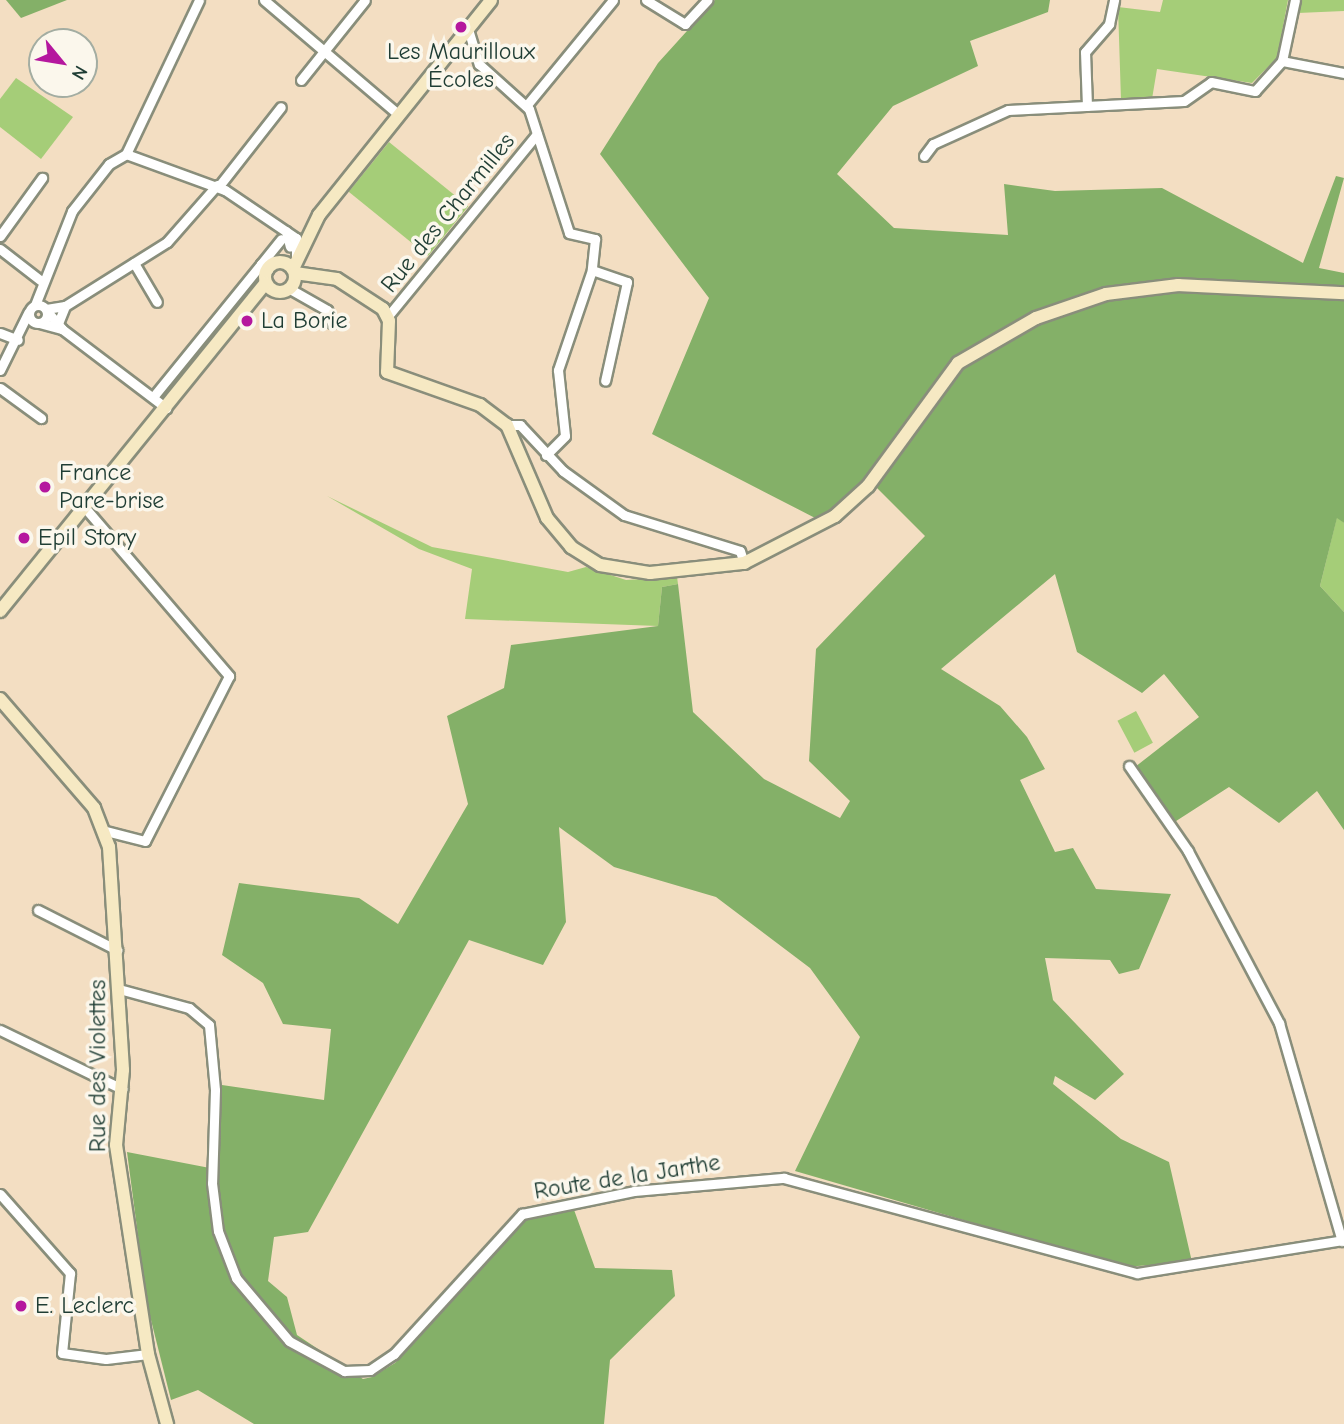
<!DOCTYPE html>
<meta charset="utf-8">
<style>
body{margin:0}
#map{position:relative;width:1344px;height:1424px;overflow:hidden;background:#f3dec2;font-family:"Comic Neue",sans-serif}
div>[style]{position:absolute}
[style*='--x']{left:calc(var(--x)*1px);top:calc(var(--y)*1px);width:calc(var(--w)*1px);rotate:calc(var(--a)*1deg)}
.green>*{inset:0;background:#a5cd78;transform-origin:0 0}
.forest>*{inset:0;background:#84b068}
.roads{filter:drop-shadow(2px 0 #898e7b) drop-shadow(-2px 0 #898e7b) drop-shadow(0 2px #898e7b) drop-shadow(0 -2px #898e7b)}
.street>*{height:9px;margin:-4.5px;padding:0 4.5px;transform-origin:4.5px;border-radius:4.5px;background:#fff}
.street>.ring{margin:-4.5px;padding:0;box-sizing:content-box;background:none;border:9px solid #fff;border-radius:50%}
.secondary>*{height:12px;margin:-6px;padding:0 6px;transform-origin:6px;border-radius:6px;background:#f6e9c3}
.secondary>.ring{margin:-6px;padding:0;box-sizing:content-box;background:none;border:12px solid #f6e9c3;border-radius:50%}
.dots>*{width:19px;height:19px;translate:-50% -50%;box-sizing:border-box;border:4px solid #fbf7ec;border-radius:50%}
span{translate:-50% -50%;white-space:nowrap;text-align:center;line-height:1.15;-webkit-text-stroke:7px #fbf7ec;paint-order:stroke}
.poi-label{font-size:24px;color:#1f3d34}
.left{translate:0 -50%;text-align:left}
.street-label{font-size:24px;color:#1f3d34}
.north{position:absolute;left:28px;top:28px;width:70px;height:70px;box-sizing:border-box;background:#fbf7ec;border:2px solid #a3ada2;border-radius:50%;rotate:120deg;font-size:19px;font-weight:700;line-height:28px;text-align:center;color:#1f3d34}
.north::after{content:'';display:block;margin:auto;width:24px;height:32px;background:#b5179e;clip-path:polygon(50% 0,100% 100%,50% 72%,0 100%)}
</style>
<div id="map">
<div class="green">
<i style="clip-path:polygon(1163px 0,1288px 0,1277px 58px,1252px 83px,1157px 69px,1152px 99px,1121px 100px,1118px 7px,1160px 12px)"></i>
<i style="clip-path:polygon(1298px 0,1344px 0,1344px 11px,1298px 13px)"></i>
<i style="clip-path:polygon(16px 78px,73px 117px,41px 159px,0 127px,0 99px)"></i>
<i style="left:389px;top:142px;width:102px;height:64px;rotate:39deg"></i>
<i style="clip-path:polygon(327px 496px,432px 547px,568px 572px,586px 567px,626px 580px,677px 577px,678px 584px,662px 587px,658px 626px,465px 619px,472px 569px,419px 549px)"></i>
<i style="clip-path:polygon(1337px 517px,1344px 523px,1344px 612px,1320px 586px)"></i>
<i style="left:1136px;top:711px;width:36px;height:21px;rotate:62deg"></i>
</div>
<div class="forest">
<i style="clip-path:polygon(6px 0,67px 0,21px 18px)"></i>
<i style="clip-path:polygon(715px 0,1050px 0,1048px 12px,970px 41px,978px 66px,893px 106px,837px 174px,894px 228px,1008px 235px,1004px 184px,1055px 191px,1162px 188px,1303px 263px,1336px 176px,1344px 178px,1319px 268px,1344px 273px,1344px 523px,1337px 518px,1320px 586px,1344px 612px,1344px 830px,1317px 791px,1279px 823px,1229px 787px,1173px 823px,1135px 767px,1199px 717px,1164px 674px,1142px 693px,1077px 652px,1055px 574px,941px 669px,1000px 706px,1027px 737px,1045px 769px,1020px 780px,1055px 852px,1073px 848px,1096px 889px,1171px 894px,1139px 969px,1119px 974px,1110px 960px,1045px 958px,1053px 1000px,1124px 1074px,1095px 1100px,1055px 1076px,1053px 1084px,1121px 1139px,1169px 1162px,1192px 1262px,1124px 1267px,795px 1171px,860px 1037px,810px 968px,716px 897px,614px 867px,559px 827px,566px 922px,543px 965px,469px 940px,308px 1232px,274px 1237px,268px 1281px,287px 1297px,297px 1335px,363px 1379px,372px 1377px,395px 1363px,504px 1234px,529px 1217px,573px 1207px,595px 1268px,672px 1270px,675px 1296px,610px 1360px,604px 1424px,254px 1424px,198px 1390px,171px 1400px,147px 1304px,127px 1152px,215px 1169px,222px 1085px,324px 1100px,331px 1029px,283px 1024px,263px 983px,222px 955px,239px 883px,359px 898px,398px 924px,468px 804px,447px 716px,504px 688px,511px 645px,658px 626px,662px 587px,678px 584px,693px 712px,764px 779px,840px 818px,850px 801px,809px 761px,816px 649px,925px 536px,866px 477px,819px 520px,652px 434px,709px 298px,600px 154px,658px 63px)"></i>
</div>
<div class="roads">
<div class="street">
<i style="--x:264;--y:0;--w:177;--a:40.4"></i>
<i style="--x:646;--y:0;--w:46;--a:31.6"></i>
<i style="--x:685;--y:24;--w:33;--a:-47"></i>
<i style="--x:468;--y:29;--w:37;--a:73"></i>
<i style="--x:479;--y:64;--w:67;--a:42"></i>
<i style="--x:529;--y:109;--w:130;--a:72.1"></i>
<i style="--x:569;--y:233;--w:27;--a:13"></i>
<i style="--x:595;--y:239;--w:31;--a:96"></i>
<i style="--x:592;--y:270;--w:106;--a:108.8"></i>
<i style="--x:558;--y:370;--w:66;--a:83.9"></i>
<i style="--x:565;--y:436;--w:27;--a:135"></i>
<i style="--x:1282;--y:61;--w:63;--a:11"></i>
<i style="--x:301;--y:80;--w:102;--a:-51.3"></i>
<i style="--x:526;--y:106;--w:137;--a:-50.6"></i>
<i style="--x:1087;--y:106;--w:54;--a:-92.1"></i>
<i style="--x:1085;--y:52;--w:37;--a:-49"></i>
<i style="--x:1109;--y:24;--w:25;--a:-78"></i>
<i style="--x:126;--y:154;--w:105;--a:20"></i>
<i style="--x:225;--y:190;--w:86;--a:34.1"></i>
<i style="--x:296;--y:238;--w:20;--a:90"></i>
<i style="--x:126;--y:154;--w:170;--a:-64.6"></i>
<i style="--x:924;--y:156;--w:15;--a:-53"></i>
<i style="--x:933;--y:144;--w:82;--a:-24.4"></i>
<i style="--x:1008;--y:110;--w:176;--a:-2.9"></i>
<i style="--x:1184;--y:101;--w:33;--a:-35"></i>
<i style="--x:1211;--y:82;--w:45;--a:11.6"></i>
<i style="--x:1255;--y:91;--w:40;--a:-48"></i>
<i style="--x:1282;--y:61;--w:62;--a:-78"></i>
<i style="--x:219;--y:186;--w:100;--a:-51.9"></i>
<i style="--x:286;--y:231;--w:16;--a:76"></i>
<i style="--x:0;--y:236;--w:72;--a:-54.1"></i>
<i style="--x:0;--y:249;--w:51;--a:37.8"></i>
<i style="--x:134;--y:263;--w:45;--a:59.5"></i>
<i style="--x:261;--y:264;--w:32;--a:-51"></i>
<i style="--x:592;--y:270;--w:37;--a:19"></i>
<i style="--x:627;--y:282;--w:101;--a:102.5"></i>
<i style="--x:290;--y:289;--w:43;--a:29.6"></i>
<i style="--x:327;--y:310;--w:14;--a:69"></i>
<i class="ring" style="left:29px;top:305px;width:9px;height:9px"></i>
<i style="--x:35;--y:305;--w:101;--a:-68.5"></i>
<i style="--x:72;--y:211;--w:60;--a:-51.8"></i>
<i style="--x:109;--y:164;--w:20;--a:-30"></i>
<i style="--x:65;--y:306;--w:120;--a:-32.1"></i>
<i style="--x:167;--y:242;--w:76;--a:-48.7"></i>
<i style="--x:46;--y:309;--w:19;--a:-9"></i>
<i style="--x:65;--y:306;--w:18;--a:112"></i>
<i style="--x:388;--y:316;--w:235;--a:-50.7"></i>
<i style="--x:39;--y:323;--w:24;--a:15"></i>
<i style="--x:62;--y:329;--w:23;--a:-130"></i>
<i style="--x:62;--y:329;--w:131;--a:37.2"></i>
<i style="--x:0;--y:333;--w:19;--a:21"></i>
<i style="--x:0;--y:370;--w:64;--a:-63.8"></i>
<i style="--x:0;--y:388;--w:51;--a:36.2"></i>
<i style="--x:153;--y:397;--w:171;--a:-50.9"></i>
<i style="--x:261;--y:264;--w:9;--a:36"></i>
<i style="--x:507;--y:425;--w:13;--a:0"></i>
<i style="--x:520;--y:425;--w:63;--a:46.9"></i>
<i style="--x:563;--y:471;--w:75;--a:35.8"></i>
<i style="--x:624;--y:515;--w:121;--a:17.2"></i>
<i style="--x:740;--y:551;--w:13;--a:72"></i>
<i style="--x:86;--y:509;--w:220;--a:49.4"></i>
<i style="--x:229;--y:676;--w:185;--a:117"></i>
<i style="--x:145;--y:841;--w:44;--a:-165.7"></i>
<i style="--x:1129;--y:766;--w:103;--a:55.2"></i>
<i style="--x:1188;--y:851;--w:195;--a:62.1"></i>
<i style="--x:1279;--y:1023;--w:227;--a:73.9"></i>
<i style="--x:38;--y:910;--w:89;--a:26.9"></i>
<i style="--x:119;--y:989;--w:73;--a:15.2"></i>
<i style="--x:189;--y:1008;--w:26;--a:40"></i>
<i style="--x:209;--y:1025;--w:65;--a:84.7"></i>
<i style="--x:215;--y:1090;--w:93;--a:91.8"></i>
<i style="--x:212;--y:1183;--w:48;--a:82.9"></i>
<i style="--x:218;--y:1231;--w:50;--a:69"></i>
<i style="--x:236;--y:1278;--w:82;--a:49.9"></i>
<i style="--x:289;--y:1341;--w:63;--a:28.6"></i>
<i style="--x:344;--y:1371;--w:26;--a:-2"></i>
<i style="--x:370;--y:1370;--w:29;--a:-34"></i>
<i style="--x:394;--y:1354;--w:190;--a:-47.6"></i>
<i style="--x:522;--y:1214;--w:114;--a:-11.6"></i>
<i style="--x:634;--y:1191;--w:151;--a:-5"></i>
<i style="--x:784;--y:1178;--w:366;--a:15.1"></i>
<i style="--x:1137;--y:1273;--w:210;--a:-9.1"></i>
<i style="--x:0;--y:1030;--w:136;--a:25.8"></i>
<i style="--x:0;--y:1194;--w:106;--a:48.5"></i>
<i style="--x:70;--y:1273;--w:80;--a:95.7"></i>
<i style="--x:62;--y:1353;--w:44;--a:7.8"></i>
<i style="--x:106;--y:1359;--w:42;--a:-6.8"></i>
</div>
<div class="secondary">
<i class="ring" style="left:265px;top:262px;width:18px;height:18px"></i>
<i style="--x:293;--y:269;--w:60;--a:-64.3"></i>
<i style="--x:319;--y:215;--w:275;--a:-51.3"></i>
<i style="--x:295;--y:273;--w:42;--a:8.1"></i>
<i style="--x:337;--y:279;--w:55;--a:33.1"></i>
<i style="--x:383;--y:309;--w:13;--a:63"></i>
<i style="--x:389;--y:321;--w:51;--a:92.2"></i>
<i style="--x:387;--y:372;--w:99;--a:19.5"></i>
<i style="--x:480;--y:405;--w:34;--a:37"></i>
<i style="--x:507;--y:425;--w:101;--a:66.7"></i>
<i style="--x:547;--y:518;--w:38;--a:50"></i>
<i style="--x:571;--y:547;--w:34;--a:32"></i>
<i style="--x:600;--y:565;--w:51;--a:9.1"></i>
<i style="--x:650;--y:573;--w:95;--a:-6.1"></i>
<i style="--x:744;--y:563;--w:102;--a:-27.3"></i>
<i style="--x:835;--y:516;--w:45;--a:-42.3"></i>
<i style="--x:868;--y:486;--w:152;--a:-53.8"></i>
<i style="--x:958;--y:363;--w:90;--a:-30"></i>
<i style="--x:1036;--y:318;--w:74;--a:-18.9"></i>
<i style="--x:1106;--y:294;--w:73;--a:-7.1"></i>
<i style="--x:1178;--y:285;--w:166;--a:2.8"></i>
<i style="--x:0;--y:611;--w:422;--a:-51"></i>
<i style="--x:0;--y:699;--w:144;--a:49.2"></i>
<i style="--x:94;--y:808;--w:42;--a:69"></i>
<i style="--x:109;--y:847;--w:223;--a:86.4"></i>
<i style="--x:123;--y:1070;--w:75;--a:95.3"></i>
<i style="--x:116;--y:1145;--w:211;--a:81.3"></i>
<i style="--x:148;--y:1354;--w:73;--a:74.8"></i>
</div>
</div>
<div class="dots">
<i style="left:461px;top:27px;background:#b5179e"></i>
<i style="left:247px;top:321px;background:#b5179e"></i>
<i style="left:45px;top:487px;background:#b5179e"></i>
<i style="left:24px;top:538px;background:#b5179e"></i>
<i style="left:21px;top:1306px;background:#b5179e"></i>
</div>
<div class="poi-label">
<span style="left:461px;top:66px">Les Maurilloux<br>Écoles</span>
<span class="left" style="left:261px;top:321px">La Borie</span>
<span class="left" style="left:59px;top:487px">France<br>Pare-brise</span>
<span class="left" style="left:38px;top:538px">Epil Story</span>
<span class="left" style="left:35px;top:1306px">E. Leclerc</span>
</div>
<div class="street-label">
<span style="left:448px;top:213px;rotate:-51deg">Rue des Charmilles</span>
<span style="left:98px;top:1066px;rotate:-90deg">Rue des Violettes</span>
<span style="left:627px;top:1177px;rotate:-9deg">Route de la Jarthe</span>
</div>
<div class="north">N</div>
</div>
